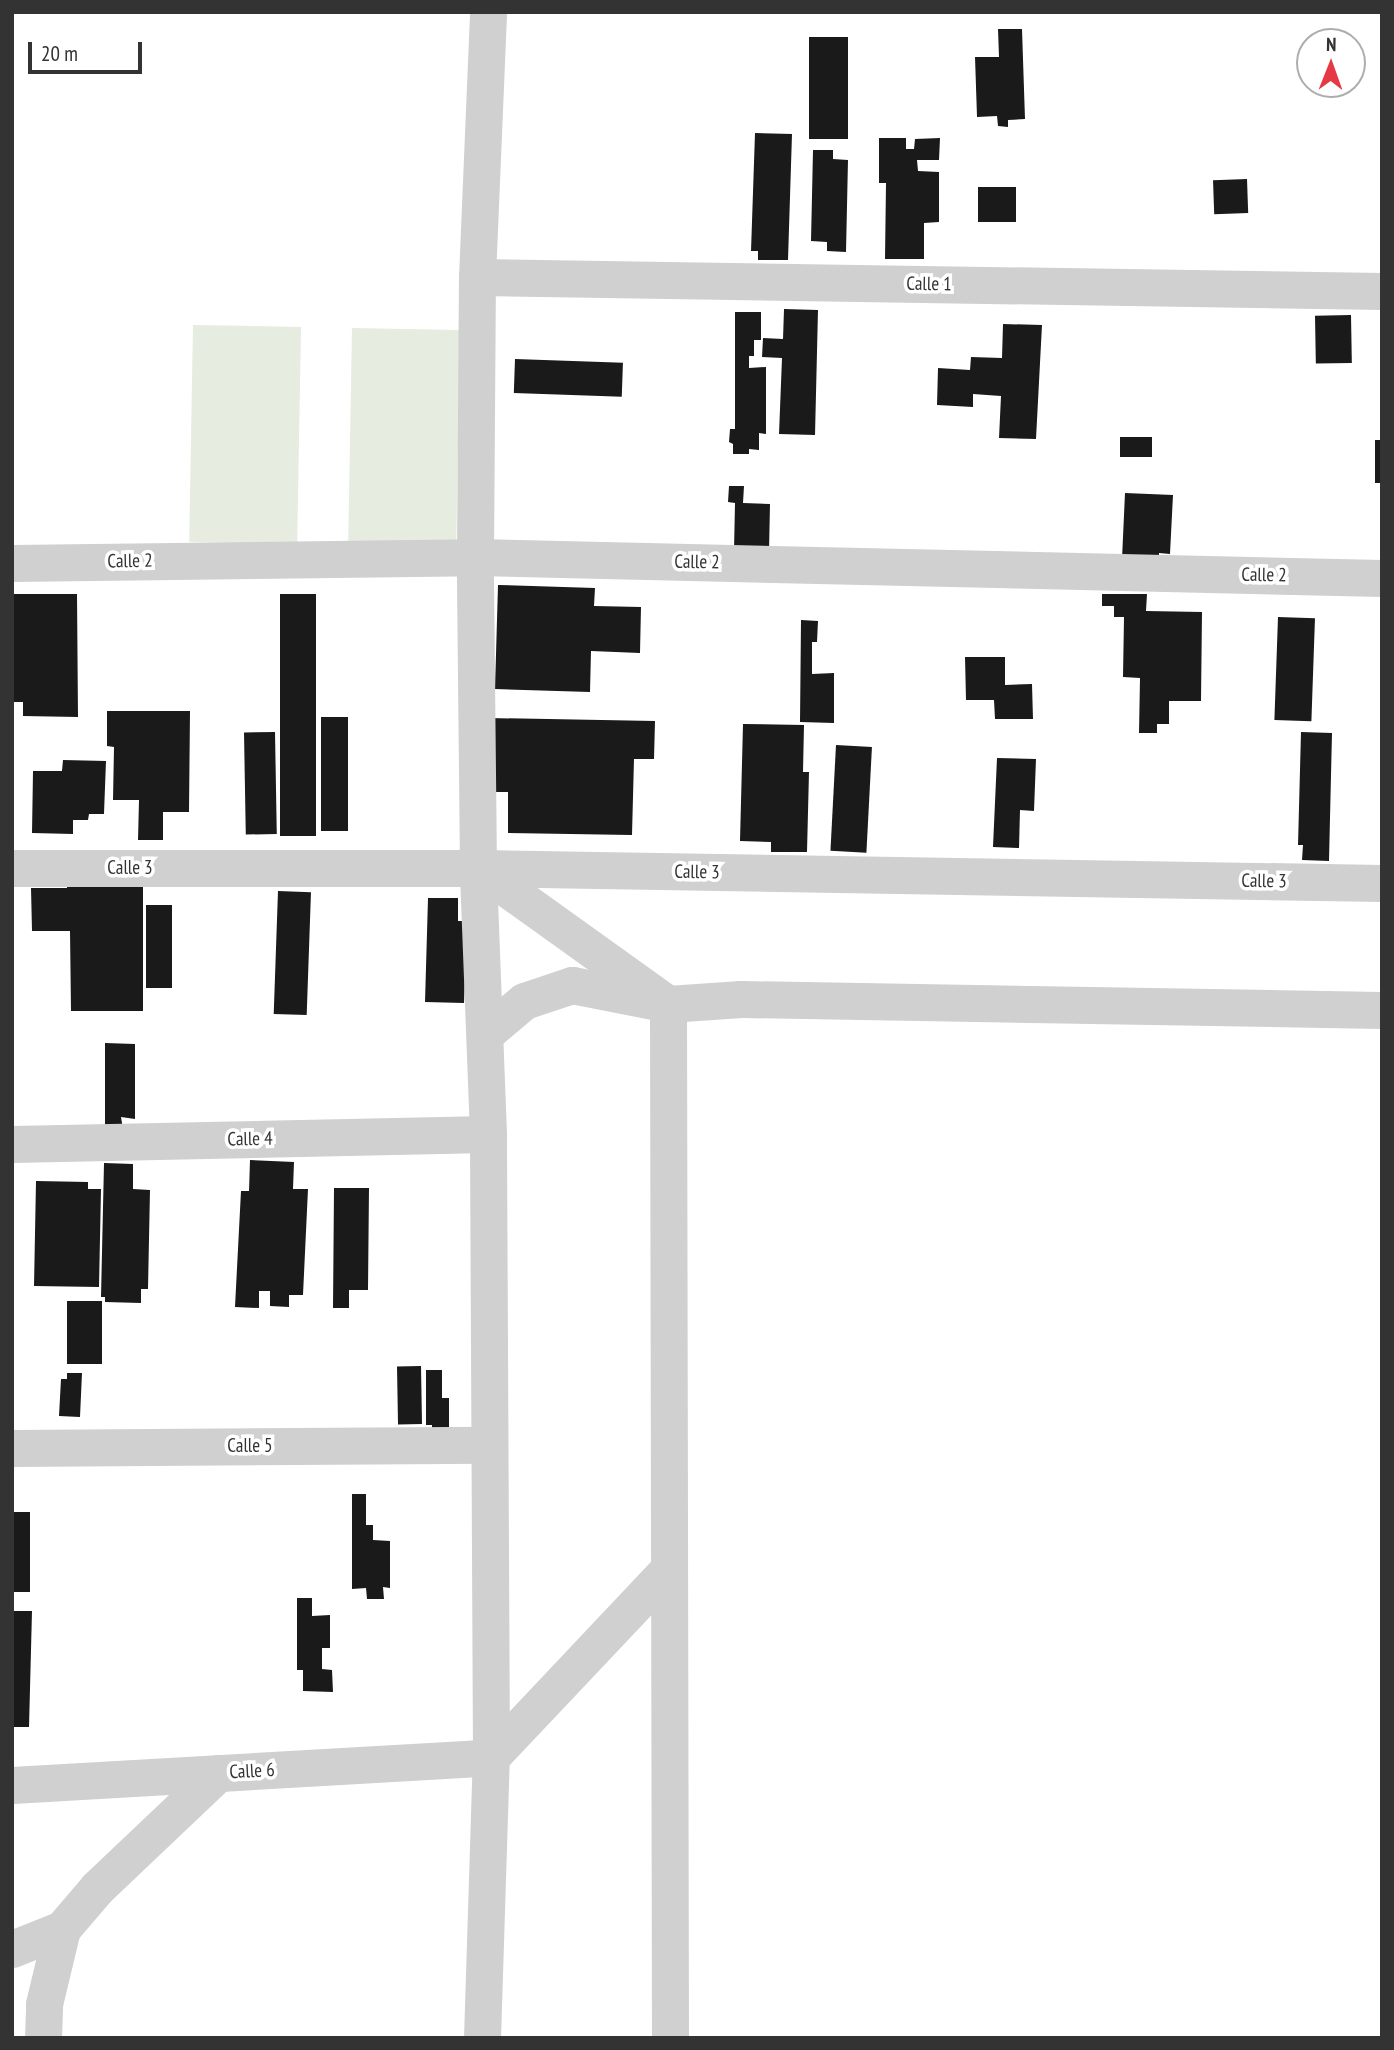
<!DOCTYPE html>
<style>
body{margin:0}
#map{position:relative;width:1394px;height:2050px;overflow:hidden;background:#fff;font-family:"PT Sans Narrow",sans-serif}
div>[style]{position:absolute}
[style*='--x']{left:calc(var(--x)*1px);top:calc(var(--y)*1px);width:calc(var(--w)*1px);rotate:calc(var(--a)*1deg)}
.green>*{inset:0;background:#e6ecdf;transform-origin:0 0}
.building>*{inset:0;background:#1a1a1a;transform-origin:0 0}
.minor>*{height:37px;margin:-18.5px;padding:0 18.5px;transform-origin:18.5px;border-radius:18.5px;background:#d0d0d0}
span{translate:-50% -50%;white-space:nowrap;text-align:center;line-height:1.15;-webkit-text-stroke:7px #fff;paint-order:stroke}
.street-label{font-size:19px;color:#333}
.frame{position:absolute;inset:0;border:14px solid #333;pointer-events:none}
.north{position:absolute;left:1296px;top:28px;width:70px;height:70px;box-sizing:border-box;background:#fff;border:2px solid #adadad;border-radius:50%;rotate:1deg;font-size:19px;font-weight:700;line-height:28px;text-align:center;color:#333}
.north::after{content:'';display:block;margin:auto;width:24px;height:32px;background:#e63946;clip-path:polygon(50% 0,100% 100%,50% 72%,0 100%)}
.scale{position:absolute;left:28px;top:42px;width:114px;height:32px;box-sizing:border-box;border:4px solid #333;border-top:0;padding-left:9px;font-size:21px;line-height:24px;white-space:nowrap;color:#333;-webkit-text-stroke:5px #fff;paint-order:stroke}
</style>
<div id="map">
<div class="green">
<i style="left:193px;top:325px;width:108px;height:217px;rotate:1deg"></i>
<i style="left:352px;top:328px;width:108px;height:216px;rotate:1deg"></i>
</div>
<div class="building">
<i style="clip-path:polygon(998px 29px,1022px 29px,1025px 119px,1008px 120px,1008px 127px,998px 126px,997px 116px,977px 117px,975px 57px,999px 57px)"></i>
<i style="left:848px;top:37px;width:102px;height:39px;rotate:90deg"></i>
<i style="clip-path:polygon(755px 133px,792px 134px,788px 260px,758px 260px,758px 251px,751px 251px)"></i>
<i style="clip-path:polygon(879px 138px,906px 138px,906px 149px,914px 149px,915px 139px,940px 138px,939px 160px,917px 160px,918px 171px,939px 172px,939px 222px,924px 223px,924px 259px,885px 259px,886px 183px,879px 183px)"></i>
<i style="clip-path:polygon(813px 150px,833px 150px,833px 159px,848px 160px,846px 252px,827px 251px,827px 242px,811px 241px)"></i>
<i style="left:1247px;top:179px;width:34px;height:34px;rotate:88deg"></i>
<i style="left:978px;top:187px;width:38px;height:35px"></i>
<i style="clip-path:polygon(784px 309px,818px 310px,815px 435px,779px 434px,782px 358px,762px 357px,763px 338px,783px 339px)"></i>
<i style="clip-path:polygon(735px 312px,761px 312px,761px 340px,754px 340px,754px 356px,749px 356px,749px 368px,766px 367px,766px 434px,759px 433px,759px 450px,749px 449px,749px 454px,733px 454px,733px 444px,729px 442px,730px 429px,735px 429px)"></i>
<i style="left:1351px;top:315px;width:48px;height:36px;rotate:89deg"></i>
<i style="clip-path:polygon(1003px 324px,1042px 325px,1036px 439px,999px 438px,1001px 396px,973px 394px,973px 407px,937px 405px,938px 368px,970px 370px,971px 357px,1002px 358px)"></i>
<i style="left:515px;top:359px;width:108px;height:34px;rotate:2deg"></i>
<i style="left:1120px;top:437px;width:32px;height:20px"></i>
<i style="left:1375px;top:440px;width:7px;height:43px"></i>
<i style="clip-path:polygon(729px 486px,744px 486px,743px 503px,770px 504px,769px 552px,734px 551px,735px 503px,728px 502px)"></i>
<i style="clip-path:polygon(1125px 493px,1173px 495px,1170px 554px,1159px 553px,1159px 561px,1122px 559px)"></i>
<i style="clip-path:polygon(498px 585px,595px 588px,594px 606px,641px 607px,640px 653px,591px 651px,590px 692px,495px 689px)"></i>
<i style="clip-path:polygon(12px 594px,77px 594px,78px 717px,23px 716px,23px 702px,12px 702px)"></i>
<i style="left:316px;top:594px;width:242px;height:36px;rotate:90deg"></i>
<i style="clip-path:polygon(1102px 594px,1147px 594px,1146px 611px,1202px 612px,1201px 701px,1169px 701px,1169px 724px,1157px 724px,1157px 733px,1139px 733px,1140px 678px,1123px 677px,1124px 617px,1114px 617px,1114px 606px,1102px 606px)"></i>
<i style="left:1278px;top:617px;width:37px;height:103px;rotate:2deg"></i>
<i style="clip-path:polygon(801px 620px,818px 621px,817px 642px,812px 642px,812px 674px,834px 673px,834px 723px,800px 722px)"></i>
<i style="clip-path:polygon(965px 657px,1005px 657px,1005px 685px,1032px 684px,1033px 719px,995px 719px,994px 700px,966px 700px)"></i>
<i style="clip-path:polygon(107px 711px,190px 711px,189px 812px,163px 812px,163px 840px,138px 840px,139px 800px,113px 800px,114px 747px,107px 746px)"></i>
<i style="left:321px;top:717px;width:27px;height:114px"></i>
<i style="clip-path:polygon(489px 718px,655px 721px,654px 759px,634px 759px,632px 835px,508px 833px,508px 792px,488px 792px)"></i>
<i style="clip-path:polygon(743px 724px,804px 725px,803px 772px,809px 772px,807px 852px,771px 852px,771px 842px,740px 841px)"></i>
<i style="left:275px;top:732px;width:102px;height:31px;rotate:89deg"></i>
<i style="clip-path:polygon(1301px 732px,1332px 733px,1329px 861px,1302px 860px,1303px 845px,1298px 845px)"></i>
<i style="left:836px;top:745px;width:36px;height:106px;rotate:3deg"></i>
<i style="clip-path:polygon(997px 758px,1036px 759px,1034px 811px,1020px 810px,1019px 848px,993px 847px)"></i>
<i style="clip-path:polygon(63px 760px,106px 761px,104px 814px,89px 814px,88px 820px,73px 820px,73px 834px,32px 833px,33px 771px,62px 771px)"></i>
<i style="clip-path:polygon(143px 880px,143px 1011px,71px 1011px,70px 931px,32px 931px,31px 888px,67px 888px,67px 881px)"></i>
<i style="left:278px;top:891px;width:33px;height:123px;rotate:2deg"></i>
<i style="clip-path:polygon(428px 898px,458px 898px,458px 921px,467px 921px,464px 1003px,425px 1002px)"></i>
<i style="left:146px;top:905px;width:26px;height:83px"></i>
<i style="clip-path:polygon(105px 1043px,135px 1044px,135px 1119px,121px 1117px,123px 1129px,105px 1129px)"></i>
<i style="clip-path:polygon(250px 1160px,294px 1162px,293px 1189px,308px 1189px,303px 1295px,289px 1295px,289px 1307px,270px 1306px,270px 1291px,259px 1291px,259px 1308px,235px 1307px,241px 1191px,249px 1191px)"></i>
<i style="clip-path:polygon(104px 1163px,133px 1164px,133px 1189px,150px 1190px,148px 1289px,141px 1289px,141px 1303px,105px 1302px,105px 1297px,101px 1297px)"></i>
<i style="clip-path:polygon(36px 1181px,88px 1182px,88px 1189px,101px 1189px,99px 1287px,34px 1286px)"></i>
<i style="clip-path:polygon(334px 1188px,369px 1188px,368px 1290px,349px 1290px,349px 1308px,333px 1308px)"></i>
<i style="left:67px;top:1301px;width:35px;height:63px"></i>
<i style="left:421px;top:1366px;width:58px;height:24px;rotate:89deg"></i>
<i style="clip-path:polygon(426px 1370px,442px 1370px,442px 1398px,449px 1398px,449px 1434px,432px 1438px,432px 1425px,426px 1425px)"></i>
<i style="clip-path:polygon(67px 1373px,82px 1373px,80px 1417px,59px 1416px,61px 1379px,67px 1379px)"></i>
<i style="clip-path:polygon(352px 1494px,366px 1494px,366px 1525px,373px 1525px,373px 1540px,390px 1541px,390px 1588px,383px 1587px,384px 1599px,367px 1599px,366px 1588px,352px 1589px)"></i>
<i style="left:12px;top:1512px;width:18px;height:80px"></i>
<i style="clip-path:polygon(297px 1598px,312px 1598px,312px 1616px,330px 1615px,330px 1648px,322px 1648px,322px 1669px,332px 1670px,333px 1692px,303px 1691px,303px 1670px,297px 1670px)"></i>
<i style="clip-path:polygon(12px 1611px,32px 1611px,29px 1727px,12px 1727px)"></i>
</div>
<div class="minor">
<i style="--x:477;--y:277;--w:905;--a:0.89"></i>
<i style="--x:12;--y:563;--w:463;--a:-0.7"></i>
<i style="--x:475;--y:557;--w:907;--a:1.33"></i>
<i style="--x:12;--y:868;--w:466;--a:0"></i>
<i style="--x:478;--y:868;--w:904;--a:0.95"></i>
<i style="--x:478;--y:868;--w:234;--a:35.6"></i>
<i style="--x:668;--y:1004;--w:1034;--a:89.89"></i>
<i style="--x:485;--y:1034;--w:51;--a:-40.2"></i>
<i style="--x:524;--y:1001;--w:51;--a:-18.4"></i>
<i style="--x:572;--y:985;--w:98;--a:11.2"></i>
<i style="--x:668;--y:1004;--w:73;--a:-3.9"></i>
<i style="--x:741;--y:999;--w:641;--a:0.98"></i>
<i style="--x:12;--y:1144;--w:476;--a:-1.2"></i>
<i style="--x:12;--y:1448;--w:477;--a:-0.4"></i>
<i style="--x:491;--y:1757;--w:259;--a:-46.6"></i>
<i style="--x:12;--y:1785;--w:480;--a:-3.3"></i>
<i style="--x:12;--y:1949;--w:54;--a:-21.8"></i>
<i style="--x:43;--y:2038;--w:34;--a:-88"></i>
<i style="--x:44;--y:2004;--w:77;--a:-76.5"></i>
<i style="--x:62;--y:1929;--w:54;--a:-49.5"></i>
<i style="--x:97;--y:1888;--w:167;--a:-43.5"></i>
<i style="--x:482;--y:2038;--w:281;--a:-88.2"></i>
<i style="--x:491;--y:1757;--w:623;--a:-90.28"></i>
<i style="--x:488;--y:1134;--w:266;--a:-92.2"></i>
<i style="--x:478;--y:868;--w:311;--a:-90.6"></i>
<i style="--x:475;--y:557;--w:280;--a:-89.6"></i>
<i style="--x:477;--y:277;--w:265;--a:-87.6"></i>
</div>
<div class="street-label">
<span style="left:929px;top:284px;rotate:1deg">Calle 1</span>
<span style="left:130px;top:561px;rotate:-1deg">Calle 2</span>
<span style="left:697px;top:562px;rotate:1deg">Calle 2</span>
<span style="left:1264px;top:575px;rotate:1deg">Calle 2</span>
<span style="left:130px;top:868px">Calle 3</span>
<span style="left:697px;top:872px;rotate:1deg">Calle 3</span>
<span style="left:1264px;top:881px;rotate:1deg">Calle 3</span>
<span style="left:250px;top:1139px;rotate:-1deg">Calle 4</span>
<span style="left:250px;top:1446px">Calle 5</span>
<span style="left:252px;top:1771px;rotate:-3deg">Calle 6</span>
</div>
<div class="frame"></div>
<div class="north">N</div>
<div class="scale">20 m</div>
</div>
